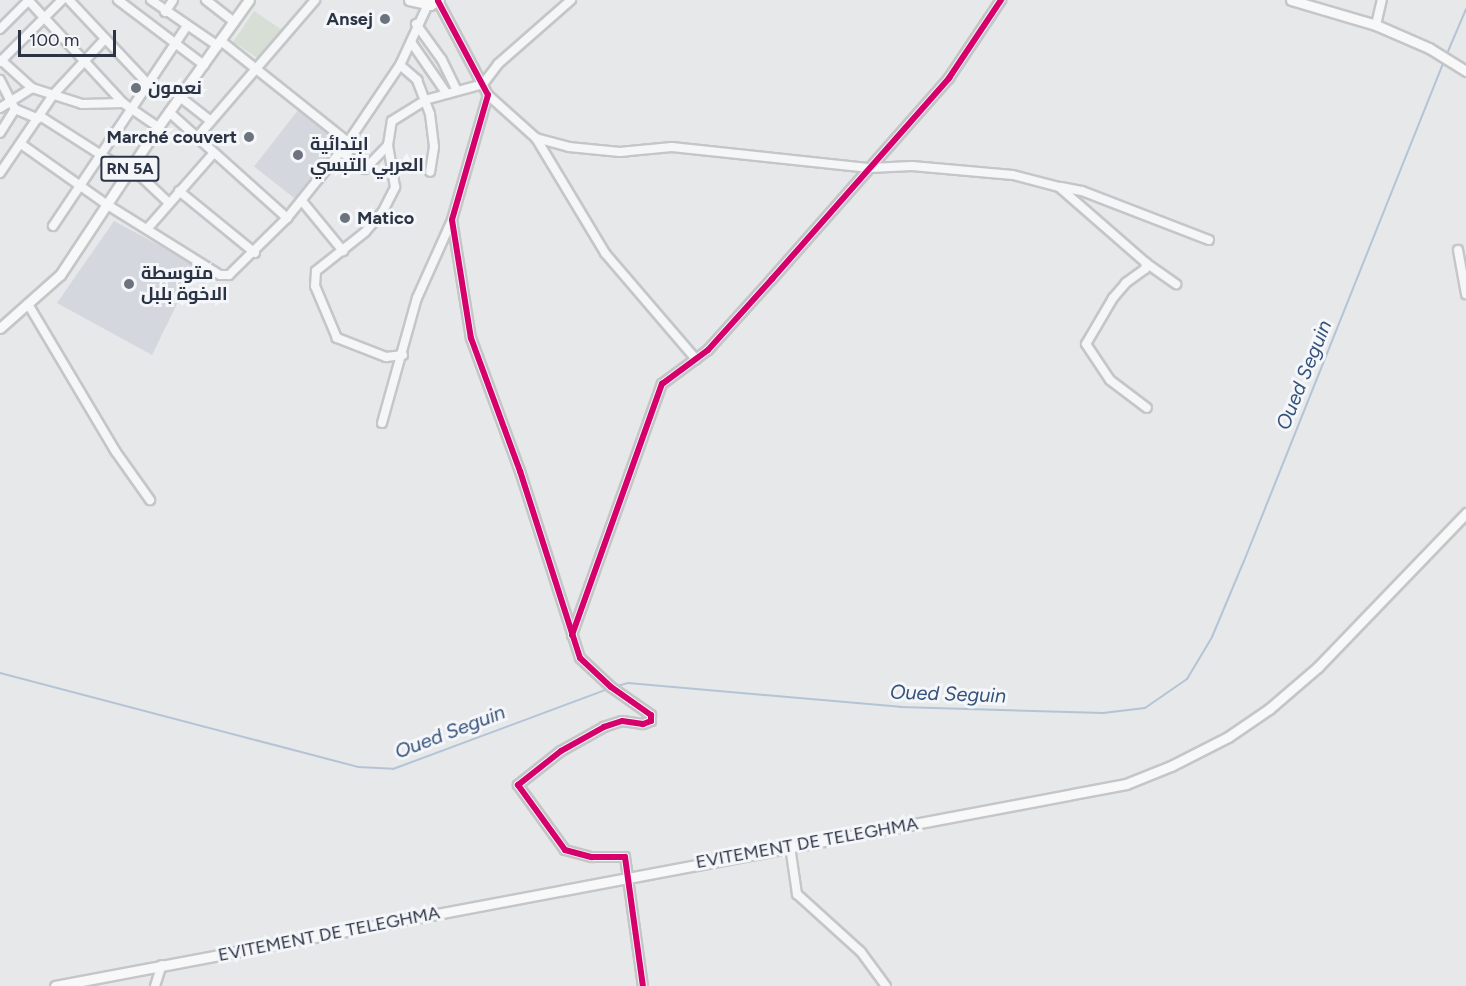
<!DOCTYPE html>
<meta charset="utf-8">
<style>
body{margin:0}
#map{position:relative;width:1466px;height:986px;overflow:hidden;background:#e6e8ea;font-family:Figtree,Cairo,sans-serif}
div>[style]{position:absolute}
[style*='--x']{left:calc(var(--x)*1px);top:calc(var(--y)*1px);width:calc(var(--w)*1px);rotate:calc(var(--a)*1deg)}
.built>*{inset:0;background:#d4d7dd;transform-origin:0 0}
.green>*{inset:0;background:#d6ded6;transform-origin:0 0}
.stream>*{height:2px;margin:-1px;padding:0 1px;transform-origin:1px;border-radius:1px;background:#b4c4d5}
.roads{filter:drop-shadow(2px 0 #c4c6c8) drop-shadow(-2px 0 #c4c6c8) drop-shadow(0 2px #c4c6c8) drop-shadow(0 -2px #c4c6c8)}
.minor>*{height:8px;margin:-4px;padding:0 4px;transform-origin:4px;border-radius:4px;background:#f5f6f7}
.major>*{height:9px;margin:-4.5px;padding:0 4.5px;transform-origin:4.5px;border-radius:4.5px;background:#f8f8f8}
.cycleway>*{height:6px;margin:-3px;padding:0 3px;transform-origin:3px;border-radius:3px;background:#d6006c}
.dots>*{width:16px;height:16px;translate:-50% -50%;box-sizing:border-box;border:3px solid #f4f6f9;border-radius:50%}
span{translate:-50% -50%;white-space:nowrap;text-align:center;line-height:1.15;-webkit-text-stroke:6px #f4f6f9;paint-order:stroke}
.shield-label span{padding:2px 4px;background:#f4f6f9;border:2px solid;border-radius:4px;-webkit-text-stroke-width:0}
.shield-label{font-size:16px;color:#2b3445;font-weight:700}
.poi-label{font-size:18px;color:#2b3445;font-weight:700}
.right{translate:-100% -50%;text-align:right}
.left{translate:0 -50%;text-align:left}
.street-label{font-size:18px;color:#2b3445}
.water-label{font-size:20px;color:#34527a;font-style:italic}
.scale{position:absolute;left:18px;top:30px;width:98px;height:27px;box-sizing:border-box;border:3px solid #2b3445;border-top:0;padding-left:8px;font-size:18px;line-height:21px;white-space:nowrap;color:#2b3445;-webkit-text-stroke:4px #f4f6f9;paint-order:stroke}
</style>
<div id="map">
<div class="built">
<i style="left:299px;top:109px;width:55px;height:73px;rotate:38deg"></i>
<i style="clip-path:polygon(114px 221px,196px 265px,152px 355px,57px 303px)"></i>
</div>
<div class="green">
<i style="left:254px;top:11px;width:34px;height:37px;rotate:34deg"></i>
</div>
<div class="stream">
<i style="--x:1446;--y:56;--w:51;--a:-66.9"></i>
<i style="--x:0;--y:673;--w:370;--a:14.7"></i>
<i style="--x:358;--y:767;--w:35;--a:3"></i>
<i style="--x:393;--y:769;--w:229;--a:-20.4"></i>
<i style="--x:614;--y:687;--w:15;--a:-16"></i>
<i style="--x:628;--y:683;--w:273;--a:5"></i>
<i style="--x:900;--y:707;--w:203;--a:1.7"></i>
<i style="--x:1103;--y:713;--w:42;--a:-6.8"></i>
<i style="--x:1145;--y:708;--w:51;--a:-34.6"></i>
<i style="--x:1187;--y:679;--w:49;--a:-59.2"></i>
<i style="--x:1212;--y:637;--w:82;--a:-67.2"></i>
<i style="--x:1244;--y:561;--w:539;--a:-68.2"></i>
</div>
<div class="roads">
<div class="minor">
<i style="--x:28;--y:0;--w:140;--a:47.3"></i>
<i style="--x:69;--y:0;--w:114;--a:46.8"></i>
<i style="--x:118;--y:0;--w:108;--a:37.1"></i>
<i style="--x:151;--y:0;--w:81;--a:34.5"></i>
<i style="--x:206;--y:0;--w:36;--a:38"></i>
<i style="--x:438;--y:1;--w:106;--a:62"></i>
<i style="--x:488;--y:95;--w:130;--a:106.1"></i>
<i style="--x:452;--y:220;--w:120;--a:80.9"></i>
<i style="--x:471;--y:338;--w:142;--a:69.8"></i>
<i style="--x:520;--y:471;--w:196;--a:72.2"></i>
<i style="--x:580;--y:658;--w:42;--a:43.1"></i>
<i style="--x:611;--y:687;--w:49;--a:35"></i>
<i style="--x:651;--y:715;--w:6;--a:90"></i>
<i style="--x:651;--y:721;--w:9;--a:159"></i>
<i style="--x:643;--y:724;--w:21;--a:-172"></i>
<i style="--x:622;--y:721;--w:19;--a:162"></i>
<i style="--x:604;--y:727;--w:49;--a:150.8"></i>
<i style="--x:561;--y:751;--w:55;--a:141.7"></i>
<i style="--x:518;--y:785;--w:80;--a:54.1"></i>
<i style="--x:565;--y:850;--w:28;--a:15"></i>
<i style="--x:592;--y:857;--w:33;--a:0"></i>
<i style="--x:625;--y:857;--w:130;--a:82.1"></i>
<i style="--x:165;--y:12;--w:14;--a:-56"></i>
<i style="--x:416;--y:24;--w:44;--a:54.2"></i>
<i style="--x:442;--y:60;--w:34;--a:64"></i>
<i style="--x:1376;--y:25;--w:26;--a:-77"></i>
<i style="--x:0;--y:29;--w:41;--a:-45"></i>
<i style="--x:221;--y:41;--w:162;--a:38.5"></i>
<i style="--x:411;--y:42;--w:63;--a:55.3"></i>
<i style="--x:1;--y:60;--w:42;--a:42.1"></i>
<i style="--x:32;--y:88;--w:52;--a:17.7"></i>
<i style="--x:82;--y:104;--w:41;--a:-1.4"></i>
<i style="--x:123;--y:103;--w:42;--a:34.4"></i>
<i style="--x:0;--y:62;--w:88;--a:-45"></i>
<i style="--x:400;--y:65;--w:23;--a:41"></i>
<i style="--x:417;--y:80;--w:36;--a:69"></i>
<i style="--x:430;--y:114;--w:33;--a:83"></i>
<i style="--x:434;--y:147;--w:25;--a:99"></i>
<i style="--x:0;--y:80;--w:33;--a:63"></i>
<i style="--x:15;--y:109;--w:28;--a:122"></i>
<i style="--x:488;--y:95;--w:64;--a:41.9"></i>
<i style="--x:536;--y:138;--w:34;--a:15"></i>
<i style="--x:569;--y:147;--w:51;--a:5.6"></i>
<i style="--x:620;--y:152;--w:52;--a:-5.5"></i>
<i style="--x:672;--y:147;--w:199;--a:6.1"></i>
<i style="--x:870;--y:168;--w:42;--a:-2.7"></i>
<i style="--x:912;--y:166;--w:101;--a:5.1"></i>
<i style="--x:1013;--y:175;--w:48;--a:14.6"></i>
<i style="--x:1059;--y:187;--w:116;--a:41.1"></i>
<i style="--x:1146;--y:263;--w:37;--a:35"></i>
<i style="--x:180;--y:97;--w:39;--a:38"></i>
<i style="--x:0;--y:108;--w:38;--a:-32"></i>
<i style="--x:15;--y:109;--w:25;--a:23"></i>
<i style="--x:169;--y:112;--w:159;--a:41.9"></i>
<i style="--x:40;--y:116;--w:104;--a:32.5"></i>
<i style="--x:199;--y:135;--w:178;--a:-49.3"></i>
<i style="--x:536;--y:138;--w:134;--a:59"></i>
<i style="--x:605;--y:253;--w:140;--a:49.4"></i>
<i style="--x:21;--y:144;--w:104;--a:35.2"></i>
<i style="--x:106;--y:204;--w:134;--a:31.9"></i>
<i style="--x:220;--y:275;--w:9;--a:0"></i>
<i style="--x:229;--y:275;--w:81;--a:-44.5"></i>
<i style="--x:287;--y:218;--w:97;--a:-51.2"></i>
<i style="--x:348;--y:142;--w:93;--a:-56"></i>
<i style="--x:400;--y:65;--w:72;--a:-65.2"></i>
<i style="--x:341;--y:152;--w:29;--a:35"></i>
<i style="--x:365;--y:169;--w:33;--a:-46"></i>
<i style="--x:131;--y:167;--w:51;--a:43.4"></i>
<i style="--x:0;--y:173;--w:94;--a:-55.8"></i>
<i style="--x:53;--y:95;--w:74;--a:-47.2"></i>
<i style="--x:1061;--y:187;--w:21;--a:11"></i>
<i style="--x:1082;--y:191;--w:136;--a:21.1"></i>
<i style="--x:179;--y:191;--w:98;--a:39.2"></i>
<i style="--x:302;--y:201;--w:65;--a:50.6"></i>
<i style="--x:53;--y:226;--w:241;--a:-56.2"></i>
<i style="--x:147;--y:229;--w:100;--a:-48.7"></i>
<i style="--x:1458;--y:250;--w:45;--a:79.7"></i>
<i style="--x:1146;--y:263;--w:6;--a:99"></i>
<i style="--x:1145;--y:269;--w:24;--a:144"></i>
<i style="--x:1126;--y:283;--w:20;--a:131"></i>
<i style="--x:1113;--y:298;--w:53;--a:120.4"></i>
<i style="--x:1086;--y:344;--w:43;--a:56.3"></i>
<i style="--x:1110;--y:380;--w:46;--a:37.1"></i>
<i style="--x:28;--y:304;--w:172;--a:59.3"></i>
<i style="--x:116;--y:452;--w:59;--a:54.7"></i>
<i style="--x:403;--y:355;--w:17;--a:173"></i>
<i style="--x:386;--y:357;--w:53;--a:-158.8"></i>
<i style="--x:337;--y:338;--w:56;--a:-112.9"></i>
<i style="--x:315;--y:286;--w:15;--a:-86"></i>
<i style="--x:316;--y:271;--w:63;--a:-38.5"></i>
<i style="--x:365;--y:232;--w:28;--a:-49"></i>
<i style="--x:383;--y:211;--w:27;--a:-63"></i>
<i style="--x:395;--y:187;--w:43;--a:-99.5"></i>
<i style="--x:388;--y:145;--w:24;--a:-81"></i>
<i style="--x:392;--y:121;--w:39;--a:-32"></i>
<i style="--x:425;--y:100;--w:60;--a:-15.4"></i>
<i style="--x:483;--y:84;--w:25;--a:-53"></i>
<i style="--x:498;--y:64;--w:97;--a:-41.2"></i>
<i style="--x:382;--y:423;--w:130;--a:-74.4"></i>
<i style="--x:417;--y:298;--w:85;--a:-65.8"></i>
<i style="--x:572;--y:635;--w:267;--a:-70.3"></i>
<i style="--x:662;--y:384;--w:57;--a:-36.5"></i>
<i style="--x:708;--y:350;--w:96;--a:-48"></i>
<i style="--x:772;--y:279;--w:268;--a:-48.6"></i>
<i style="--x:949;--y:78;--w:94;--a:-56.3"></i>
<i style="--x:790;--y:846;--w:49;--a:81.7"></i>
<i style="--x:797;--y:894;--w:86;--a:42.2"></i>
<i style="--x:861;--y:952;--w:42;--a:53.7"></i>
<i style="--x:155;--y:986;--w:22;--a:-72"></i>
</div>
<div class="major">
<i style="--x:409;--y:0;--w:22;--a:13"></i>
<i style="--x:430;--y:5;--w:10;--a:-29"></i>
<i style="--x:1291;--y:0;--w:89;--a:16.4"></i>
<i style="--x:1376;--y:25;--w:58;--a:23.5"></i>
<i style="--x:1429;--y:48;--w:44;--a:31.9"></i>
<i style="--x:0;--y:328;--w:80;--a:-41.5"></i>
<i style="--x:60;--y:275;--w:178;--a:-56.5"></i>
<i style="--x:158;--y:127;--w:156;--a:-54.4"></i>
<i style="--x:55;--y:986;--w:1090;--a:-10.68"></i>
<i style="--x:1126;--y:784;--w:48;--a:-21.8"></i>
<i style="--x:1171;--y:766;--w:64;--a:-27"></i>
<i style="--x:1228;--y:737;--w:50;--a:-34.3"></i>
<i style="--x:1269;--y:709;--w:65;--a:-40.6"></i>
<i style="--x:1318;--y:667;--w:214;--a:-46.1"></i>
</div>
</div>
<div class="cycleway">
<i style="--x:438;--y:1;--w:106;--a:62"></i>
<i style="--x:488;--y:95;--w:130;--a:106.1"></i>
<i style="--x:452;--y:220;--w:120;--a:80.9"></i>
<i style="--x:471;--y:338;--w:142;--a:69.8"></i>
<i style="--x:520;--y:471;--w:196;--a:72.2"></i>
<i style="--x:580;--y:658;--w:42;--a:43.1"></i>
<i style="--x:611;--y:687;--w:49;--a:35"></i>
<i style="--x:651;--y:715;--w:6;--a:90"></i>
<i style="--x:651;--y:721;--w:9;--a:159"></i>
<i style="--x:643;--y:724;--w:21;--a:-172"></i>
<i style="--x:622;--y:721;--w:19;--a:162"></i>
<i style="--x:604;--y:727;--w:49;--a:150.8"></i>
<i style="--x:561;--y:751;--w:55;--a:141.7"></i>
<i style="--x:518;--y:785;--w:80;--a:54.1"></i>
<i style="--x:565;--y:850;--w:28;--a:15"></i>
<i style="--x:592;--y:857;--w:33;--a:0"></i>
<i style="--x:625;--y:857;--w:130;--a:82.1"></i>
<i style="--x:572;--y:635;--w:267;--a:-70.3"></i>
<i style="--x:662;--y:384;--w:57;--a:-36.5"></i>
<i style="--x:708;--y:350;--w:96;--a:-48"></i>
<i style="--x:772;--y:279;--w:268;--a:-48.6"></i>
<i style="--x:949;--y:78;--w:94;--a:-56.3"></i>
</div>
<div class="dots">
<i style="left:385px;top:19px;background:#6c737f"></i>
<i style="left:136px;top:88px;background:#6c737f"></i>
<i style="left:249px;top:137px;background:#6c737f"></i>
<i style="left:298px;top:155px;background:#6c737f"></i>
<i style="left:345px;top:218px;background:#6c737f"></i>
<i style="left:129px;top:284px;background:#6c737f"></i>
</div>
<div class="shield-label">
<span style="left:130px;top:169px">RN 5A</span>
</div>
<div class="poi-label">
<span class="right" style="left:373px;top:19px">Ansej</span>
<span class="left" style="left:148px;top:88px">نعمون</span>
<span class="right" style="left:237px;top:137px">Marché couvert</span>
<span class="left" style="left:310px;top:155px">ابتدائية<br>العربي التبسي</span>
<span class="left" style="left:357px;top:218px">Matico</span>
<span class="left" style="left:141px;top:284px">متوسطة<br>الاخوة بلبل</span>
</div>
<div class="street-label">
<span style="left:807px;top:843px;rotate:-10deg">EVITEMENT DE TELEGHMA</span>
<span style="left:329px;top:934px;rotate:-11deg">EVITEMENT DE TELEGHMA</span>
</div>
<div class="water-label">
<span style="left:1304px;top:375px;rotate:-68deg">Oued Seguin</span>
<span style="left:948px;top:694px;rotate:2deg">Oued Seguin</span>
<span style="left:450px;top:732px;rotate:-21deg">Oued Seguin</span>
</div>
<div class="scale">100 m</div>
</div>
